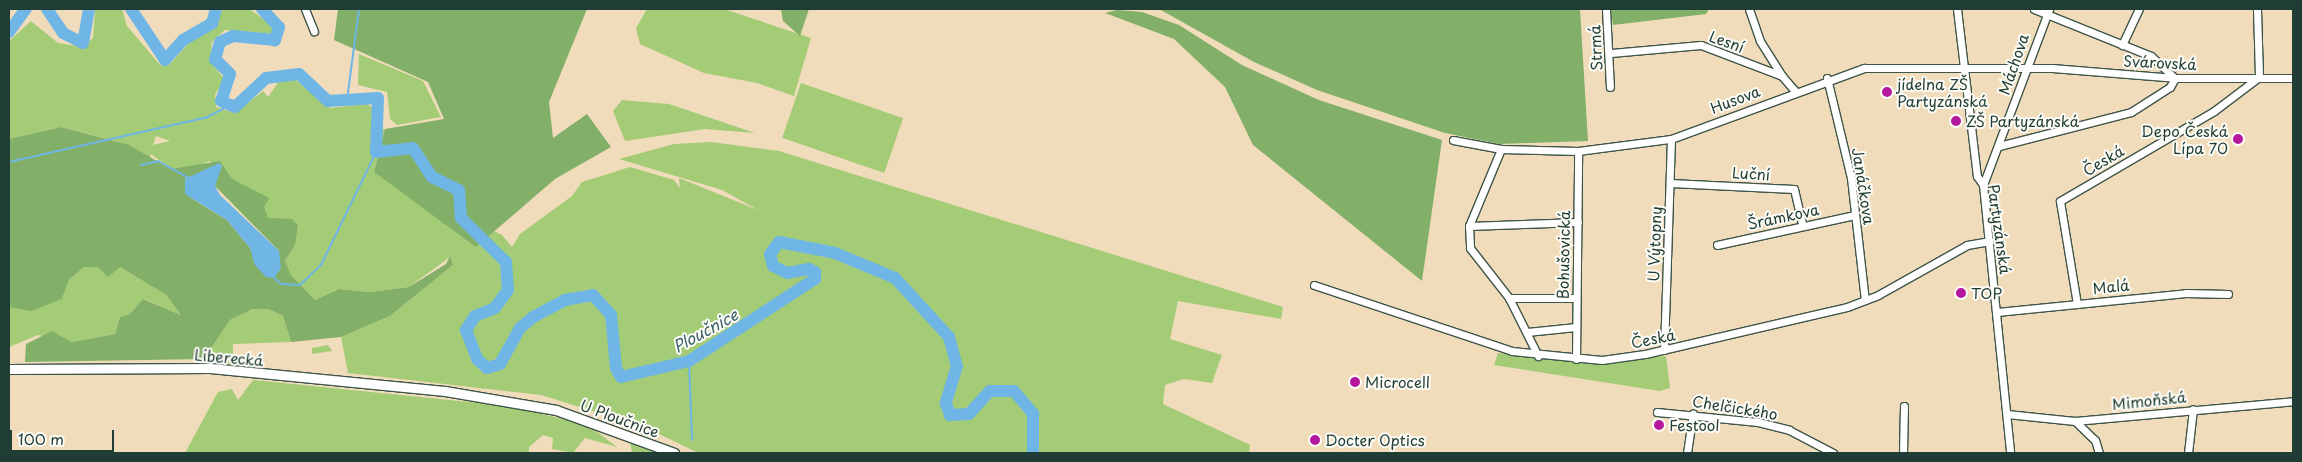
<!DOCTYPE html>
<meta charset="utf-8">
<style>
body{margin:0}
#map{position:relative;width:2302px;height:462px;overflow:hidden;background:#f0dcba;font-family:"Playpen Sans",sans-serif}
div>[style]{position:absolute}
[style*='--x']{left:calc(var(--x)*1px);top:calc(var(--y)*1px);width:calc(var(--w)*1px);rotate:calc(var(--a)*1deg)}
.green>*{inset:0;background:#a4cc77;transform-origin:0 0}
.forest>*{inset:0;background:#83b068}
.water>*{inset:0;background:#6fb6e6}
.stream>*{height:2px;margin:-1px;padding:0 1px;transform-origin:1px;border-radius:1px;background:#6fb6e6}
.river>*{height:12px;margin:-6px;padding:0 6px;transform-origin:6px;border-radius:6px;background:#6fb6e6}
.roads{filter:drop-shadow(1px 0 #3e5548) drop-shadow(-1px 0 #3e5548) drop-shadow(0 1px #3e5548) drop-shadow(0 -1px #3e5548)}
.minor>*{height:7px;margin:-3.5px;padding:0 3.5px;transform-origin:3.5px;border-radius:3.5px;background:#fff}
.major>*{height:9px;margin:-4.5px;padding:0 4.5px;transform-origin:4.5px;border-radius:4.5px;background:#fff}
.dots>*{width:14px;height:14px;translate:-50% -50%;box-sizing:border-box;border:2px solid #fdfcf7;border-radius:50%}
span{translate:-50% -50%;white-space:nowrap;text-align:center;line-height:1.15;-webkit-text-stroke:4px #fdfcf7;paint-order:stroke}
.street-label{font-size:15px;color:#1f3d34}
.poi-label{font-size:15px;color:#1f3d34}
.left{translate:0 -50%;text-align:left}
.right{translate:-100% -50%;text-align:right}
.water-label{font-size:16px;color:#376169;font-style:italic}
.frame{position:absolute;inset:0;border:10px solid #1f3d34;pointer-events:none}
.scale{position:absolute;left:10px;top:430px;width:104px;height:22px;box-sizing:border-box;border:2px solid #1f3d34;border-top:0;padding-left:6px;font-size:15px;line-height:18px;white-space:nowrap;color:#1f3d34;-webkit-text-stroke:4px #fdfcf7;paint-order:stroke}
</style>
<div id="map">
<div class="green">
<i style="clip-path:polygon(evenodd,95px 9px,122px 9px,127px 26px,160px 65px,171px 63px,195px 36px,215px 28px,220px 9px,249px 9px,271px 24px,274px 34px,225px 30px,212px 42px,210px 61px,225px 80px,215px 94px,216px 107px,235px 113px,263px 91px,268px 97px,279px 81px,292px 77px,330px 108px,366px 104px,374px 108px,374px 130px,385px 129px,374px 172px,502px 235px,512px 247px,520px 234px,572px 196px,582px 182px,630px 167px,674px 180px,680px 188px,679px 178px,758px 210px,722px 190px,619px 159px,674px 144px,711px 142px,779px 151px,1283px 307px,1281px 319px,1178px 301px,1170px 339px,1222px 355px,1212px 383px,1184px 379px,1165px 385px,1163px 404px,1250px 445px,1249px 453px,698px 453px,647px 428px,541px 395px,348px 373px,341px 337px,390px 316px,453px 265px,450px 257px,409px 287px,369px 292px,339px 289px,315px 300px,291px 275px,285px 261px,295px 245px,261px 230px,210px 161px,190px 169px,171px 169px,151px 154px,149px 160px,115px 141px,61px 127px,9px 139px,9px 41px,31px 21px,58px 43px,83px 47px,93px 38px,95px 9px,156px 136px,170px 141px,153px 145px,156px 136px)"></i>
<i style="clip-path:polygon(647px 9px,724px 9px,811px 38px,794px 96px,757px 83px,704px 73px,640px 44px,636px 28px)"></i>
<i style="clip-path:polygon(359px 54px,423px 81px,441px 117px,397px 125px,390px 119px,387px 92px,358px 85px)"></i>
<i style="left:801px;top:83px;width:108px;height:58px;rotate:19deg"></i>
<i style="clip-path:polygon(622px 100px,669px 104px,755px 133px,705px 129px,625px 141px,613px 111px)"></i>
<i style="clip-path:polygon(84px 267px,120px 267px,166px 295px,181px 315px,144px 299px,130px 314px,120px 317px,115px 334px,71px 342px,38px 335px,9px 347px,9px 307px,62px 299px,69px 280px)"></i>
<i style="clip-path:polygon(253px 309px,268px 309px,283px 316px,291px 342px,233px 344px,233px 364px,204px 359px,230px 320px)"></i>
<i style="clip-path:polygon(328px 345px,332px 351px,312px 354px,312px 348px)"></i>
<i style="clip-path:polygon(1498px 353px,1593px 363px,1666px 356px,1670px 388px,1660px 391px,1494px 365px)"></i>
<i style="clip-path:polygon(253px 380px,508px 406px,588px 425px,617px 447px,619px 453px,617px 447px,585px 438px,573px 453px,552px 449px,553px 438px,543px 435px,529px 447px,529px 453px,185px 453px,218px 392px,232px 389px,238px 400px)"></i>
<i style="clip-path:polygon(630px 441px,659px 453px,632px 453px)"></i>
</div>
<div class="forest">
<i style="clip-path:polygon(338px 9px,587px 9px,549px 102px,553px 138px,587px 114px,611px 147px,555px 179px,476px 247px,374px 172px,385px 129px,444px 119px,428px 82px,334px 40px)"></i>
<i style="clip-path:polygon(781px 9px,809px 9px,800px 36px,783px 21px)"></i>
<i style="clip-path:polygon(1159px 9px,1580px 9px,1588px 141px,1499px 144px,1445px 133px,1317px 90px,1254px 62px)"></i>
<i style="clip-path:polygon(1611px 9px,1709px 9px,1706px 14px,1613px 25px)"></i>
<i style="clip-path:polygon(1117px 10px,1142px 12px,1179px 25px,1242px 65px,1319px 100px,1442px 140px,1422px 281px,1253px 145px,1225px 87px,1174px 39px,1105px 13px)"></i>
<i style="clip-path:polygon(evenodd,61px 127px,129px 145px,171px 169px,220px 161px,232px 179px,269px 198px,264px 207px,268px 218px,292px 219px,298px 225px,295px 245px,285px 261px,291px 275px,315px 300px,339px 289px,369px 292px,409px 287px,446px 264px,450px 256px,453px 265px,390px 316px,341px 337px,291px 342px,283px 316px,268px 309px,253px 309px,230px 320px,204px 359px,25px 362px,26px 344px,52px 331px,71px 342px,115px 334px,120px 317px,130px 314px,143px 299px,181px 315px,166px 295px,120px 267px,108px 277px,98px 267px,84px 267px,69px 280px,62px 299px,31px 311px,9px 307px,9px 139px,61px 127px,191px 176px,215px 186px,279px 251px,256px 265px,250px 248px,227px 220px,191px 198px,185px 179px,191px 176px)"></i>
</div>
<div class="water">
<i style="clip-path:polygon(219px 163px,222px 166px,215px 186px,220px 195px,279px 251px,281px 268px,274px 278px,266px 277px,255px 265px,250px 248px,227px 220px,185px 194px,185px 179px)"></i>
</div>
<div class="stream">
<i style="--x:347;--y:100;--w:92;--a:-82.5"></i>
<i style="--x:9;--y:162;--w:201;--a:-12.7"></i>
<i style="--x:205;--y:118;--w:28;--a:-27"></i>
<i style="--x:141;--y:165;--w:17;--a:-13"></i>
<i style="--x:158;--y:161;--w:35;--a:29"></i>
<i style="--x:273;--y:277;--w:11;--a:41"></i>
<i style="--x:281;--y:284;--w:19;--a:3"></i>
<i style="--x:300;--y:285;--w:29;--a:-44"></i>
<i style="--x:321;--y:265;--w:126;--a:-64"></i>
<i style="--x:689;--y:361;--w:79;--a:87.8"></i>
</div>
<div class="river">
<i style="--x:47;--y:9;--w:29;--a:56"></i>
<i style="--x:63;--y:33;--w:22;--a:27"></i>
<i style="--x:83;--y:43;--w:35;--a:-80"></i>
<i style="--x:131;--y:9;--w:61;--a:56.3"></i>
<i style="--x:165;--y:60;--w:27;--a:-48"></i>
<i style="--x:183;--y:40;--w:34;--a:-30"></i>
<i style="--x:212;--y:23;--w:15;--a:-74"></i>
<i style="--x:262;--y:9;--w:25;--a:47"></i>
<i style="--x:279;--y:27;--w:14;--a:107"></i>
<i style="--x:275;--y:40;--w:42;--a:-174.6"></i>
<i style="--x:233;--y:36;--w:14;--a:155"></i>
<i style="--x:220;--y:42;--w:18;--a:106"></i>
<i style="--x:215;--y:59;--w:21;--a:45"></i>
<i style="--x:230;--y:74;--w:28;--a:108"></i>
<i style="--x:221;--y:101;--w:15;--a:23"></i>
<i style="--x:235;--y:107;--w:42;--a:-43.1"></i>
<i style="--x:266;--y:78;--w:33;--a:-7"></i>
<i style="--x:299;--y:74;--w:40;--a:43"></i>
<i style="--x:328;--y:101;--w:50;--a:-3.4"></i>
<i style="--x:378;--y:98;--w:54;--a:92.1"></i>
<i style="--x:376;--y:152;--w:37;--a:-6"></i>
<i style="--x:413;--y:148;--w:35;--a:57"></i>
<i style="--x:432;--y:177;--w:30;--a:26"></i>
<i style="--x:459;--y:190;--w:28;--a:86"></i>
<i style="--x:461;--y:218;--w:63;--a:44.4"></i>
<i style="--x:506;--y:262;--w:28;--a:86"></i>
<i style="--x:508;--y:290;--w:22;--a:126"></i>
<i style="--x:495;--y:308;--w:22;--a:158"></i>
<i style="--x:475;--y:316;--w:17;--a:123"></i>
<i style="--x:466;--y:330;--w:31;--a:69"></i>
<i style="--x:477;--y:359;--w:13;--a:42"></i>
<i style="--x:487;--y:368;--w:14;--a:-17"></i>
<i style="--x:500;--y:364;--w:41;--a:-60.9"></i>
<i style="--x:520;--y:328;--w:17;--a:-40"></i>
<i style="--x:533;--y:317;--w:36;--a:-28"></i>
<i style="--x:565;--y:300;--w:28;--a:-10"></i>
<i style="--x:593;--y:295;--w:27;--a:48"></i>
<i style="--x:611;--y:315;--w:53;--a:84.6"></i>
<i style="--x:616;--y:368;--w:10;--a:61"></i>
<i style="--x:621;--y:377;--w:70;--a:-13.2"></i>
<i style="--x:689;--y:361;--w:150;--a:-33.1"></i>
<i style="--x:815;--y:279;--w:7;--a:-90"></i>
<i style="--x:815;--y:272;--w:7;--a:-153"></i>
<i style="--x:809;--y:269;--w:22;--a:170"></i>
<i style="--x:787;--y:273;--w:16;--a:-153"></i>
<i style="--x:773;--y:266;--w:12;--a:-104"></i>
<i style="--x:770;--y:254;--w:15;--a:-53"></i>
<i style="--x:779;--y:242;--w:57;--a:11.1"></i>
<i style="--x:835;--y:253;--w:65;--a:22.6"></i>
<i style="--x:895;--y:278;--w:80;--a:47.5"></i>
<i style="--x:949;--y:337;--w:30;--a:75"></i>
<i style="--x:957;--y:366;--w:39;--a:107"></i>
<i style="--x:946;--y:403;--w:13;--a:72"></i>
<i style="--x:950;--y:415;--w:19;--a:-3"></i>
<i style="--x:969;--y:414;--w:31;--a:-48"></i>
<i style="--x:990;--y:391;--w:24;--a:0"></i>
<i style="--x:1014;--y:391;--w:30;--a:50"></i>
<i style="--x:1033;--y:414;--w:39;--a:90"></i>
<i style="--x:9;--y:32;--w:29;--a:-54"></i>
</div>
<div class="roads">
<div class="minor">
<i style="--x:305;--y:9;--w:24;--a:68"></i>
<i style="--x:1606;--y:9;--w:78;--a:87.1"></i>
<i style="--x:1749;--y:9;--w:34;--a:71"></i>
<i style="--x:1760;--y:41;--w:41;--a:57.8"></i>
<i style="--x:1957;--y:9;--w:168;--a:83.2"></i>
<i style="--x:1977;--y:176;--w:11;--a:56"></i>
<i style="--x:1983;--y:185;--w:269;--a:84.2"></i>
<i style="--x:2034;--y:9;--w:126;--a:21.9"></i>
<i style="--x:2151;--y:56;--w:33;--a:43"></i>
<i style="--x:2257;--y:9;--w:68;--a:88.3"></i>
<i style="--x:2122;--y:45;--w:40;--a:-65"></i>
<i style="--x:1611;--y:53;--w:90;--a:-5.1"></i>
<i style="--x:1701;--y:45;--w:87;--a:20.9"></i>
<i style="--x:1782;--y:76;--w:20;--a:49"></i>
<i style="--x:1827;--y:78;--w:103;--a:76.5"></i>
<i style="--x:1851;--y:178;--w:123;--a:83.5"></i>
<i style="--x:1453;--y:140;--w:49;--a:10.6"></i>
<i style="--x:1501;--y:149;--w:77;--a:1.5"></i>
<i style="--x:1578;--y:151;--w:94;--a:-7.4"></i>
<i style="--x:1671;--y:139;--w:206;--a:-20.2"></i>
<i style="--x:1864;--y:68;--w:188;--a:0"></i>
<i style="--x:2052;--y:68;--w:123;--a:4.6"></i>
<i style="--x:2175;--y:78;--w:118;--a:0"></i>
<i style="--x:1999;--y:146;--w:136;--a:-14.4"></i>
<i style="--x:2131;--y:112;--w:46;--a:-32.7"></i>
<i style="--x:2170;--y:87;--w:10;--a:-61"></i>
<i style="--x:1501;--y:149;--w:83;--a:112.6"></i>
<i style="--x:1469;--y:226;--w:22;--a:87"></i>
<i style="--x:1470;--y:248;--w:63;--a:52"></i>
<i style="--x:1509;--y:298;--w:65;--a:63.4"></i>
<i style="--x:1670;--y:183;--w:124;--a:2.8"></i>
<i style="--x:1794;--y:189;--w:36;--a:77"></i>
<i style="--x:1983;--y:185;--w:188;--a:-69.4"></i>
<i style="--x:1469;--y:226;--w:109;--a:-2.1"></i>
<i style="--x:1717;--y:245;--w:141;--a:-12.3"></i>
<i style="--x:1314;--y:285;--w:209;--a:18.4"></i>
<i style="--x:1512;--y:351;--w:90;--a:5.7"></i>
<i style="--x:1602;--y:360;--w:43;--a:-7.9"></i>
<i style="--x:1645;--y:354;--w:207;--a:-13.1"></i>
<i style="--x:1847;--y:307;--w:33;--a:-21"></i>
<i style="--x:1878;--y:295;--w:102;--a:-29.3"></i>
<i style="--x:1967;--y:245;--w:23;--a:-10"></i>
<i style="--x:1509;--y:298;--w:67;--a:0"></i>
<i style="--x:2077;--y:304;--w:104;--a:-99.4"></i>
<i style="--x:2060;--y:201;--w:178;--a:-30.3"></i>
<i style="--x:2214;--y:111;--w:56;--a:-37.1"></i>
<i style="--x:1997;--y:312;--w:190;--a:-5.7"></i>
<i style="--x:2186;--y:293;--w:42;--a:1.4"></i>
<i style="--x:1527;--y:332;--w:49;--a:-5.8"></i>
<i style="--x:1664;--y:350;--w:211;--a:-88.1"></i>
<i style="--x:1576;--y:359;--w:208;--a:-89.4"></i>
<i style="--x:1657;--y:412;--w:101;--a:5.7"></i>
<i style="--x:1758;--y:422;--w:32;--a:14"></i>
<i style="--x:1789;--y:430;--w:50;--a:27.6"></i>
<i style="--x:2007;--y:414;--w:68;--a:5.9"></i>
<i style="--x:2075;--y:421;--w:219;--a:-5.2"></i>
<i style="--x:2075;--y:421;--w:28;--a:44"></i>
<i style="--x:2095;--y:440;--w:14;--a:73"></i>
<i style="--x:1687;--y:453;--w:40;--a:-81.5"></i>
<i style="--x:1903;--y:453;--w:47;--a:-88.8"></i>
<i style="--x:2188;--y:453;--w:44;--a:-83.5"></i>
</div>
<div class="major">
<i style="--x:9;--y:369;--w:201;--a:-0.3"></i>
<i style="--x:210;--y:368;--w:236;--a:5.6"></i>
<i style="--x:445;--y:391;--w:113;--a:9.7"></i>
<i style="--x:556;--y:410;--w:126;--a:20"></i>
</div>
</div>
<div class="dots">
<i style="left:1887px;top:92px;background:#b5179e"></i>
<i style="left:1956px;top:121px;background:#b5179e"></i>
<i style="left:2238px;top:139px;background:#b5179e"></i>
<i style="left:1961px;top:293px;background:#b5179e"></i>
<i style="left:1355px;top:382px;background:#b5179e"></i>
<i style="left:1659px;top:425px;background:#b5179e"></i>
<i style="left:1315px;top:440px;background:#b5179e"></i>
</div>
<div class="street-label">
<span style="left:1727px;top:41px;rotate:20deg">Lesní</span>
<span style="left:1595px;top:48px;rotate:-93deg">Strmá</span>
<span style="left:2160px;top:62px;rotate:3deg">Svárovská</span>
<span style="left:2013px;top:64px;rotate:-71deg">Máchova</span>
<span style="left:1735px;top:99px;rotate:-21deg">Husova</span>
<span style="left:2103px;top:160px;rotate:-30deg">Česká</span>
<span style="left:1751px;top:173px;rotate:3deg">Luční</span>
<span style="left:1864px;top:186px;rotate:81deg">Janáčkova</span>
<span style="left:1783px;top:216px;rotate:-12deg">Šrámkova</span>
<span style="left:2000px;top:229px;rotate:82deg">Partyzánská</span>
<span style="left:1654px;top:244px;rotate:-88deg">U Výtopny</span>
<span style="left:1563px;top:255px;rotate:-89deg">Bohušovická</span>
<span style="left:2111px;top:286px;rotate:-6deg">Malá</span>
<span style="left:1653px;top:338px;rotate:-11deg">Česká</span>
<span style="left:229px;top:357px;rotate:5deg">Liberecká</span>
<span style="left:2149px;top:400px;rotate:-6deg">Mimoňská</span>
<span style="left:1735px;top:407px;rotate:9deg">Chelčického</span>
<span style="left:620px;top:418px;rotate:20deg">U Ploučnice</span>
</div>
<div class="poi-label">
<span class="left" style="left:1897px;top:92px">jídelna ZŠ<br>Partyzánská</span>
<span class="left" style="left:1966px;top:121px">ZŠ Partyzánská</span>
<span class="right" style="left:2228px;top:139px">Depo Česká<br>Lípa 70</span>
<span class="left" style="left:1971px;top:293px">TOP</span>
<span class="left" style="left:1365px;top:382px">Microcell</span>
<span class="left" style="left:1669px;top:425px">Festool</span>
<span class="left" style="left:1325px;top:440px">Docter Optics</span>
</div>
<div class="water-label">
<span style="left:705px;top:330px;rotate:-29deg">Ploučnice</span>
</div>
<div class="frame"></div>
<div class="scale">100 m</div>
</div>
